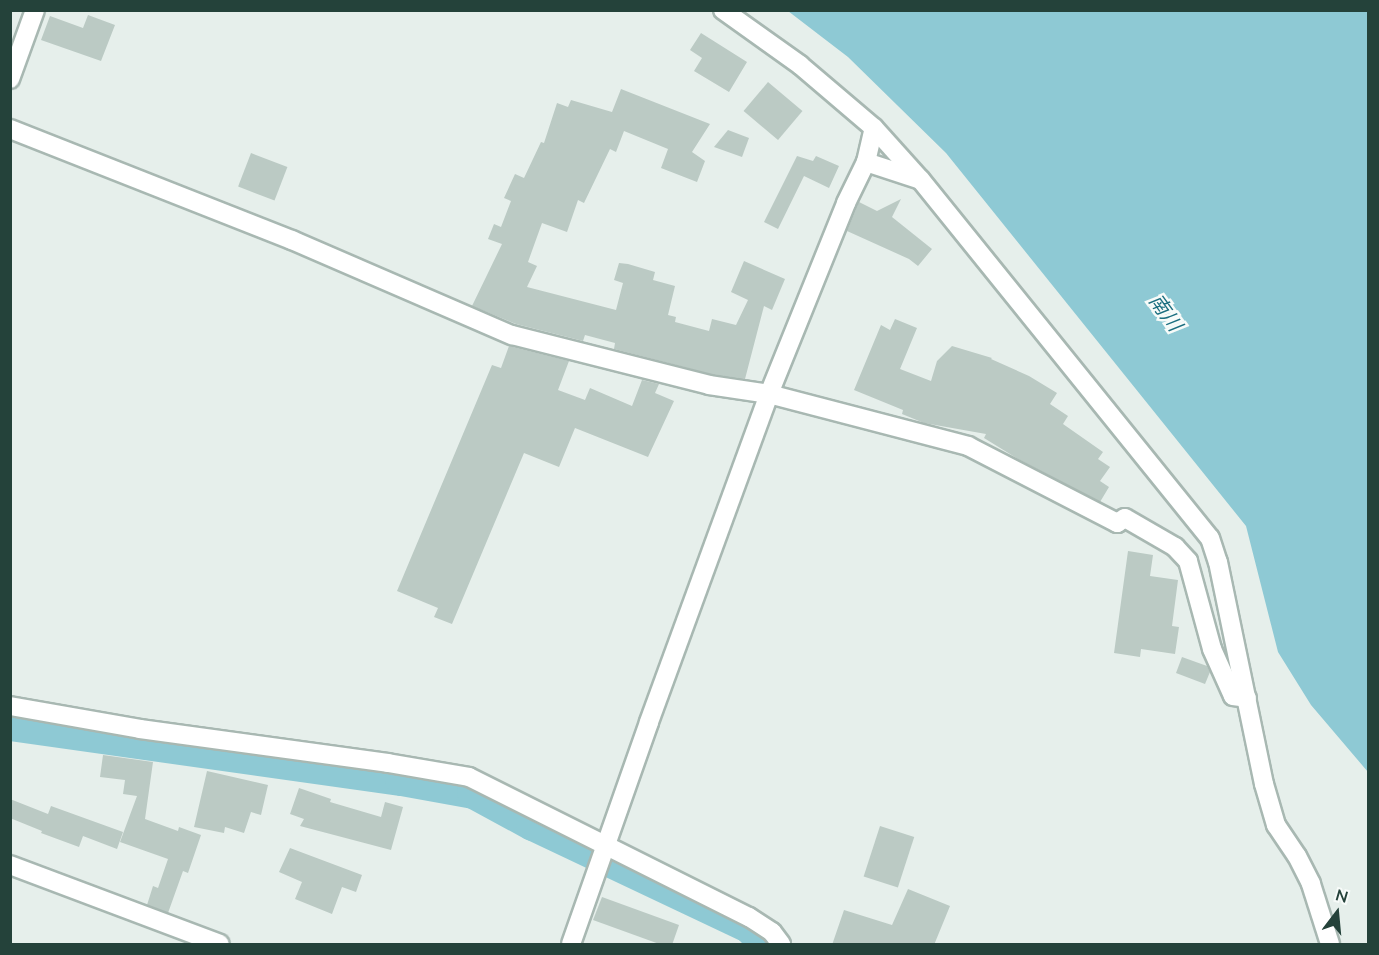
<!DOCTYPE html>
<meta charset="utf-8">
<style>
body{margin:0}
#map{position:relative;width:1379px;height:955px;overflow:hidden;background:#e6efeb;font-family:Mulish,"Noto Sans JP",sans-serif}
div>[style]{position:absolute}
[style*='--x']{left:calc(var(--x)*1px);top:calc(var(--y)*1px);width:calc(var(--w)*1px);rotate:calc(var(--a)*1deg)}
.water>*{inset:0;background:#8ec9d4}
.river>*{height:34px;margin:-17px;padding:0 17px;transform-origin:17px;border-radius:17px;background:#8ec9d4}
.building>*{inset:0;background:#bbcac4;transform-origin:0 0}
.roads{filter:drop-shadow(2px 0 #a8b8b2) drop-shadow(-2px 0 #a8b8b2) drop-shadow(0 2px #a8b8b2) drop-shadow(0 -2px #a8b8b2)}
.minor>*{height:18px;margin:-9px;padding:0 9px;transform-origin:9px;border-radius:9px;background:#fff}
span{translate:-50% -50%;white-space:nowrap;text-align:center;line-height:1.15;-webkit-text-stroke:5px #f7fbf9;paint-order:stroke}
.water-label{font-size:20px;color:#1c6f80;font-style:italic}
.frame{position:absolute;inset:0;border:12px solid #24423a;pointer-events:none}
.north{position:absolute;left:1307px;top:883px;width:60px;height:60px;-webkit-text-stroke:4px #f7fbf9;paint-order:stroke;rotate:16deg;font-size:16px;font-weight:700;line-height:24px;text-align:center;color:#24423a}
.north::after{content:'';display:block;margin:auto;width:21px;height:27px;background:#24423a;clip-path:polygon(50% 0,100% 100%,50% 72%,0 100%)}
</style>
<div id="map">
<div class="water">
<i style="clip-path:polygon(788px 11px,1368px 11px,1368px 772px,1311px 705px,1278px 652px,1246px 526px,946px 153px,848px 57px)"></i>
</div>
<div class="river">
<i style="--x:10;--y:724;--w:396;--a:8"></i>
<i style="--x:402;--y:779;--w:73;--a:10.2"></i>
<i style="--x:474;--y:792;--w:67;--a:28.5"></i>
<i style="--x:533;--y:824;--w:239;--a:25.3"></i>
<i style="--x:749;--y:926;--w:25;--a:45"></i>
</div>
<div class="building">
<i style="clip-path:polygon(88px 15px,115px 25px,101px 61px,41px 40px,50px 16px,83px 28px)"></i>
<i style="clip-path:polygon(701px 33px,747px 62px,729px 92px,694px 71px,702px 58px,690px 50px)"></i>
<i style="left:768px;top:82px;width:45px;height:38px;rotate:40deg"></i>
<i style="clip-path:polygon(621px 89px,710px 124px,692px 152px,705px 161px,697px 182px,661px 168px,668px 149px,624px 131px,616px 152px,610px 149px,584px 203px,578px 200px,567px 232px,542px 223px,528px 262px,537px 266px,527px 287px,616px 310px,623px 283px,614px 280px,619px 263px,628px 264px,655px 272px,653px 280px,675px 286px,668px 315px,676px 317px,675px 322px,709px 331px,712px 319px,736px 325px,748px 300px,731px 292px,744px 261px,785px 279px,772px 310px,764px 306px,745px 379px,711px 374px,614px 349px,615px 343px,585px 335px,583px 341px,516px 324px,472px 306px,502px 244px,488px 239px,494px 224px,501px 227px,511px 201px,504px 198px,515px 174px,524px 178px,541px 142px,544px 143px,557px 103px,568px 107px,571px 100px,612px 112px)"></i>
<i style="clip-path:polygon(728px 130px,749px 138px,742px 157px,714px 147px)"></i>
<i style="left:251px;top:153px;width:39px;height:36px;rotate:21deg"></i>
<i style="clip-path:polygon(797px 156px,813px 161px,816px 156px,839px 166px,829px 188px,804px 176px,778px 229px,764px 222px)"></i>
<i style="clip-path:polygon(901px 199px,892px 217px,932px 249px,918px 266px,909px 259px,847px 231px,859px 202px,877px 211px)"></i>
<i style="clip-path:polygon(895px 319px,917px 328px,900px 369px,931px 381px,937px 361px,952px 346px,992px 358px,991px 359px,1029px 376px,1057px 393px,1050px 404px,1068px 416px,1063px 424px,1103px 452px,1098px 459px,1110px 467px,1100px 481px,1109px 487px,1100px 502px,1018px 459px,984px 438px,986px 434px,924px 423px,902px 414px,903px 410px,854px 390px,881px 325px,890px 330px)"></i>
<i style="clip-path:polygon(509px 346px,569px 361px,558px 390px,585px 400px,590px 388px,632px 406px,642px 380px,659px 384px,655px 393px,674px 401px,648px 457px,575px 428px,559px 467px,524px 453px,452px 624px,434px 617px,438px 608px,397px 591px,492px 365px,501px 368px)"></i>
<i style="clip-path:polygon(1128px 551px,1153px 555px,1150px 576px,1178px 580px,1172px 626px,1179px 627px,1175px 654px,1141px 649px,1140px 657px,1114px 653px)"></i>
<i style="clip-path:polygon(1182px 657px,1207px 666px,1210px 672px,1205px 684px,1176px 673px)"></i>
<i style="clip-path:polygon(103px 755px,153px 762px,145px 819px,178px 831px,179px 827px,201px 835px,188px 873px,183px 871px,168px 913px,147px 905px,153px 886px,158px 888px,168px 859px,120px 842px,137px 796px,123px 794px,125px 780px,100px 777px)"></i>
<i style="clip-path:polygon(207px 771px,268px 785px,261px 815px,251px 812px,244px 833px,225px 827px,224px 833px,194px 827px)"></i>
<i style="clip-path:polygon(299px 788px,331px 799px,330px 802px,381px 817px,385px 802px,403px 807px,391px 850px,300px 826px,304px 819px,290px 814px)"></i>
<i style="clip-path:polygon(10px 799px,48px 814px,51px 806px,123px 832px,117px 849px,83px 836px,79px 847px,41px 833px,42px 831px,10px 818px)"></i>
<i style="left:880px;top:826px;width:36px;height:53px;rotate:18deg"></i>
<i style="clip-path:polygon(290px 848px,362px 875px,356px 892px,342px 887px,332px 914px,295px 899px,302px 882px,279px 872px)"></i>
<i style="clip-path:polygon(908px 889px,950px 906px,934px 945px,832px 945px,844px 910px,892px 925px)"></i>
<i style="clip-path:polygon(602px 897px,679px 925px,672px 945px,662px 945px,593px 920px)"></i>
</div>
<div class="roads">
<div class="minor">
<i style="--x:723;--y:10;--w:95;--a:35.5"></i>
<i style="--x:800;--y:65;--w:97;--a:40.4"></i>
<i style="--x:874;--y:128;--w:69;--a:48"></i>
<i style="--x:920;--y:179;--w:461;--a:51.1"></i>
<i style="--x:1210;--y:538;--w:25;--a:72"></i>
<i style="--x:1218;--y:562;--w:227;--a:78.3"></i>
<i style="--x:1264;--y:784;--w:43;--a:73.7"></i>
<i style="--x:1276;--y:825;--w:37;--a:56"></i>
<i style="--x:1297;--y:856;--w:31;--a:63"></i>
<i style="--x:1311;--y:884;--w:63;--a:72.4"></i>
<i style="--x:10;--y:79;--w:73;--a:-70.1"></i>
<i style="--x:10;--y:129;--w:303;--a:21.5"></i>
<i style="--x:292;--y:240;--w:240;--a:23.4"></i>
<i style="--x:512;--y:335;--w:203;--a:14.2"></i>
<i style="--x:709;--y:385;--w:61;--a:8.5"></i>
<i style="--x:769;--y:394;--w:206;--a:14.6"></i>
<i style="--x:968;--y:446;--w:168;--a:27.3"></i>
<i style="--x:1117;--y:523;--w:9;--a:-32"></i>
<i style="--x:1125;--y:518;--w:58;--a:30.1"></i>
<i style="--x:1175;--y:547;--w:19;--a:47"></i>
<i style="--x:1188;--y:561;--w:91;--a:74.7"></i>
<i style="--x:1212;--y:649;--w:51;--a:65.9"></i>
<i style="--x:1233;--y:696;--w:14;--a:8"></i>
<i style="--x:866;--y:162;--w:55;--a:18.1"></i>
<i style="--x:10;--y:706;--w:132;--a:10"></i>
<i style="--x:140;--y:729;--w:250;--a:7.8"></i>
<i style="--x:388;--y:763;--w:82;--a:9.8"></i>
<i style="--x:469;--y:777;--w:313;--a:26.6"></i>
<i style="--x:749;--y:917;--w:27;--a:33"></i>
<i style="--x:772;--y:932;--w:15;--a:53"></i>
<i style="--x:10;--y:865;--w:224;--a:20.6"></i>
<i style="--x:571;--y:944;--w:235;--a:-70.6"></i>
<i style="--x:649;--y:722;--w:349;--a:-69.9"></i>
<i style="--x:769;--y:394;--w:206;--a:-68"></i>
<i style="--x:846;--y:203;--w:46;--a:-64"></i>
<i style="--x:866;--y:162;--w:35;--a:-77"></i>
</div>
</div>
<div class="water-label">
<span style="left:1166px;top:312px;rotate:54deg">南川</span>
</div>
<div class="frame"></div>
<div class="north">N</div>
</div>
